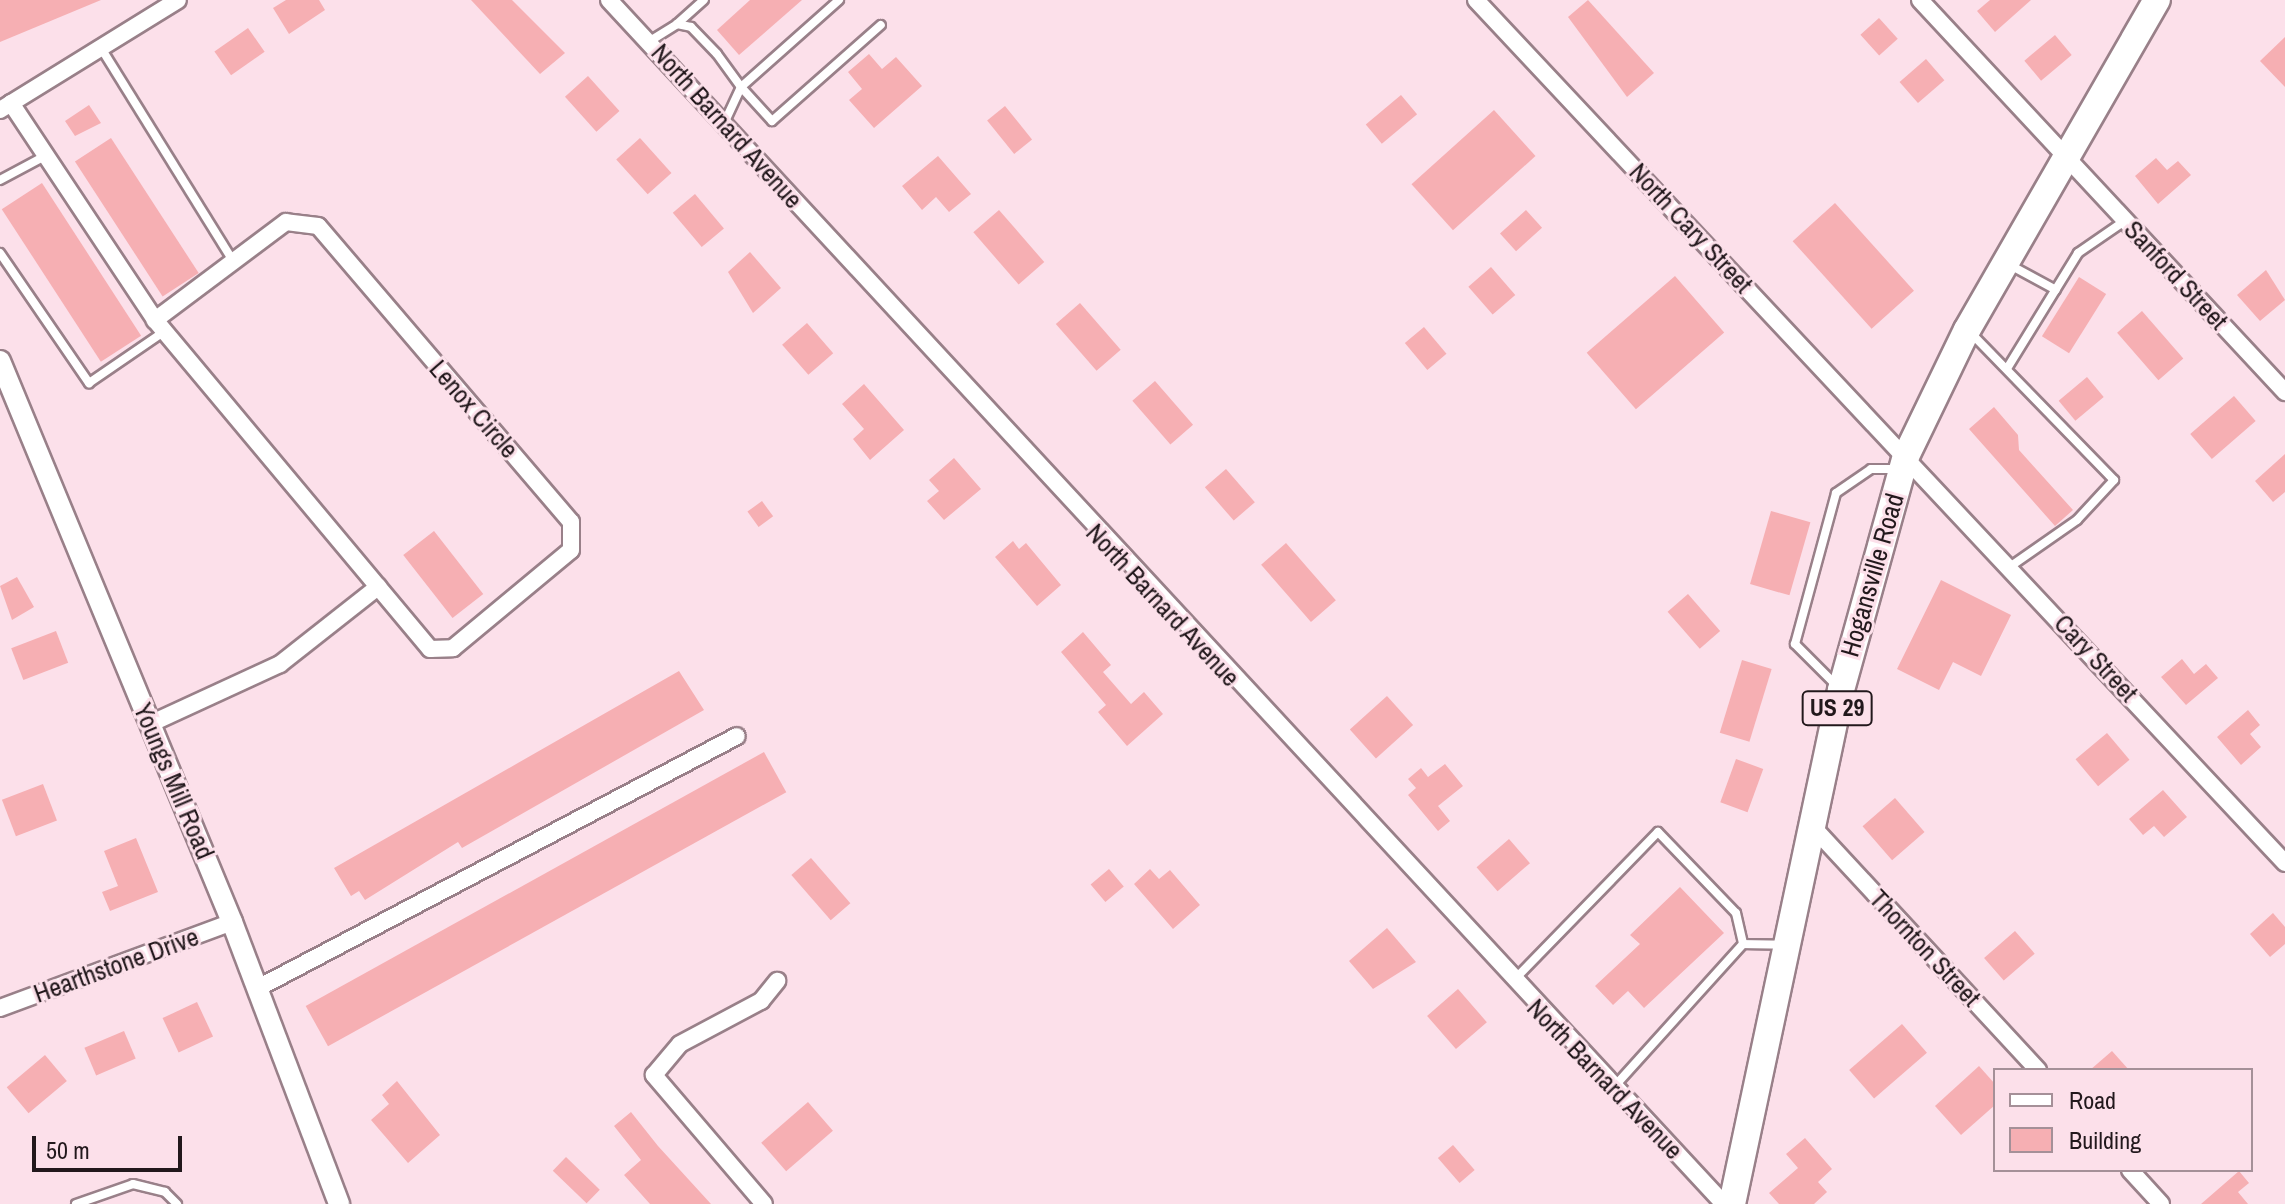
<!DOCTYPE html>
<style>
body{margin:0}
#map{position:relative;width:2285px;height:1204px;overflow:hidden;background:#fce0ea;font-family:"Archivo Narrow",sans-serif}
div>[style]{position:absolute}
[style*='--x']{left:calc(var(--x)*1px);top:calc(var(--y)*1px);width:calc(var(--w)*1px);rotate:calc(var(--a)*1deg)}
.building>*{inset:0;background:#f6afb3;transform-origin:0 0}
.roads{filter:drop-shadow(2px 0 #998089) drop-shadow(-2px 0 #998089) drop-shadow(0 2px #998089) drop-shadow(0 -2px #998089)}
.service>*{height:8px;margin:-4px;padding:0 4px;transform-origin:4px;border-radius:4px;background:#fff}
.minor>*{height:16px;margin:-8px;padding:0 8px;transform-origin:8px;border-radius:8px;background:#fff}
.tertiary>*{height:20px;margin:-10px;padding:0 10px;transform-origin:10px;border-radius:10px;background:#fff}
.primary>*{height:26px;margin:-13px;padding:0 13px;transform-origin:13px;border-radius:13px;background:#fff}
span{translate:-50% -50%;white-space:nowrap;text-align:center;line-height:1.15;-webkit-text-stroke:6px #fce0ea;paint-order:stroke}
.shield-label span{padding:2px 6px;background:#fce0ea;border:2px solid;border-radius:6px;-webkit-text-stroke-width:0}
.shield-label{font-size:24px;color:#22181c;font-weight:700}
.street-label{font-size:26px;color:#22181c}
.legend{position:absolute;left:1993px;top:1068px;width:260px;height:104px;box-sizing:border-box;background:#fce0ea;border:2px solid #a59098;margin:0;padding:10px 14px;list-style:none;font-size:24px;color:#22181c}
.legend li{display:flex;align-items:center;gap:16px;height:40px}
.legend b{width:40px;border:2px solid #a59098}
.scale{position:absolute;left:32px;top:1136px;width:150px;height:36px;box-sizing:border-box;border:4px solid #22181c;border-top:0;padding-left:10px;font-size:24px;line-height:28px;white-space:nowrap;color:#22181c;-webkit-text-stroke:6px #fce0ea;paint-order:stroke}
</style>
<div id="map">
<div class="building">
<i style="clip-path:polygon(0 0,101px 0,0 42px)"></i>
<i style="clip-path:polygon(286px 0,319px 0,325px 10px,289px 34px,273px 8px)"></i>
<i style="clip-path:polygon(471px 0,512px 0,565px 53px,540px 74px)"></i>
<i style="clip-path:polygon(750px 0,802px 0,739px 55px,717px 30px)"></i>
<i style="clip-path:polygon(1588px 0,1654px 73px,1627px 97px,1568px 17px)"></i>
<i style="clip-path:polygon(1990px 0,2031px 0,1995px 32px,1977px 11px)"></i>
<i style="left:1879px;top:18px;width:28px;height:25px;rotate:48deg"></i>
<i style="left:248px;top:28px;width:29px;height:41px;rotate:55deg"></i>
<i style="left:2055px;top:35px;width:26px;height:40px;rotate:50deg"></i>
<i style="clip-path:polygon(2285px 37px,2285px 87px,2260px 61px)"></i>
<i style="clip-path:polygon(869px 54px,882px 69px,896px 57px,922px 86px,874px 128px,849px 100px,862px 89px,848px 72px)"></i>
<i style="left:1926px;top:59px;width:28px;height:35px;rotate:49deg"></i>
<i style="left:588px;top:76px;width:47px;height:31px;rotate:48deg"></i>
<i style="left:1401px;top:95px;width:25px;height:46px;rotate:50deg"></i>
<i style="clip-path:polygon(89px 105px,101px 123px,75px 136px,65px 121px)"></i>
<i style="left:1005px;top:106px;width:43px;height:23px;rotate:51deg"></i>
<i style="left:1494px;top:110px;width:62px;height:111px;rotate:48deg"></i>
<i style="left:111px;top:138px;width:161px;height:43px;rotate:57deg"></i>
<i style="left:640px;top:138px;width:47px;height:32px;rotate:48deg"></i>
<i style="clip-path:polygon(938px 156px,971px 194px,949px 212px,936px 197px,922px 210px,902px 186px)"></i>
<i style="clip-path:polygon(2156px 158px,2167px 170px,2178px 161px,2191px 175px,2158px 204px,2135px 176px)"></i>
<i style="left:42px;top:183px;width:182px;height:48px;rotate:57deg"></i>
<i style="left:695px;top:194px;width:45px;height:29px;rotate:50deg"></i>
<i style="left:1835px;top:203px;width:118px;height:57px;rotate:48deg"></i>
<i style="left:999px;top:210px;width:69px;height:34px;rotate:49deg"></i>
<i style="left:1526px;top:210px;width:24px;height:35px;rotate:48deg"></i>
<i style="clip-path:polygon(750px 252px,781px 288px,753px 313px,728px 272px)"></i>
<i style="left:1491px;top:267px;width:37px;height:30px;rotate:49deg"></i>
<i style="clip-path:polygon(2266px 270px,2285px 300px,2260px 321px,2237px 295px)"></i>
<i style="left:1675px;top:276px;width:75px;height:117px;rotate:49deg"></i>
<i style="left:2079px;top:277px;width:32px;height:70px;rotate:32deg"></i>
<i style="left:1080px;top:303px;width:62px;height:32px;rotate:49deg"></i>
<i style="left:2142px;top:311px;width:63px;height:33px;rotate:49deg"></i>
<i style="left:807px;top:323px;width:40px;height:33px;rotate:49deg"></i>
<i style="left:1424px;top:327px;width:35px;height:25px;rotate:50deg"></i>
<i style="left:2087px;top:377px;width:26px;height:37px;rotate:50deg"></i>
<i style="left:1155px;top:381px;width:58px;height:30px;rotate:49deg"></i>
<i style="clip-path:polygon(864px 384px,904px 430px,870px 460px,853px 439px,864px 429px,842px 404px)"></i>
<i style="left:2234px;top:396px;width:33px;height:58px;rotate:49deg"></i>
<i style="clip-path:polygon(1994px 407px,2018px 435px,2019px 450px,2073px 510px,2055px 526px,1969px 429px)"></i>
<i style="clip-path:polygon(2285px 454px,2285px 492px,2273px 502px,2255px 481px)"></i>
<i style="clip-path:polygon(954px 458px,981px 489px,944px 520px,927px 501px,939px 491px,929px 480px)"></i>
<i style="left:1226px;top:469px;width:44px;height:28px;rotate:49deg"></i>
<i style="left:762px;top:501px;width:19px;height:18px;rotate:54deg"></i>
<i style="left:1771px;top:511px;width:41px;height:76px;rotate:16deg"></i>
<i style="left:434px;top:531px;width:80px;height:39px;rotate:52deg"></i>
<i style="clip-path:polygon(1013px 541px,1019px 549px,1026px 543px,1061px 585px,1037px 606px,995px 557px)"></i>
<i style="left:1286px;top:543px;width:76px;height:33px;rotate:49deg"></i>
<i style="clip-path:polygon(17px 577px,34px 607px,12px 620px,0 586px)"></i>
<i style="clip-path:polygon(1941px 580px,2011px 615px,1981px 676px,1953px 662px,1939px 690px,1897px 669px)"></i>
<i style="left:1688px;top:594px;width:49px;height:27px;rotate:49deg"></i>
<i style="left:56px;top:631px;width:34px;height:48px;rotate:69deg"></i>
<i style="clip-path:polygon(1083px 632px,1111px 665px,1103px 672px,1131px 704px,1144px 692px,1163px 714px,1127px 746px,1098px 712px,1106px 705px,1061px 652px)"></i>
<i style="clip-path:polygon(2182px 659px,2194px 674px,2206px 664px,2218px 678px,2186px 705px,2161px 677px)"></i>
<i style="left:1742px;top:660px;width:31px;height:76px;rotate:17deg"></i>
<i style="clip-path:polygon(679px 671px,704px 710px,462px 848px,458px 842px,365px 900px,359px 891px,351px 896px,334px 868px)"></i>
<i style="left:1387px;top:696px;width:39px;height:50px;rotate:48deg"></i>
<i style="clip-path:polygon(2248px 710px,2260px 725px,2250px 734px,2261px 747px,2241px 765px,2217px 737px)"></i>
<i style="left:2107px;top:733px;width:35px;height:41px;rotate:50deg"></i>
<i style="left:764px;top:752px;width:46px;height:524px;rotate:61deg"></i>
<i style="left:1736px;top:759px;width:29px;height:46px;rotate:20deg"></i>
<i style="clip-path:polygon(1445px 764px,1463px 786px,1438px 806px,1450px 821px,1438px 831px,1408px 795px,1416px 788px,1408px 779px,1421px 768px,1428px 777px)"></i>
<i style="left:43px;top:784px;width:39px;height:44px;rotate:69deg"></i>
<i style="clip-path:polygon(2163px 790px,2187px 817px,2164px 837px,2154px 826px,2143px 835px,2129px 819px)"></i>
<i style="left:1895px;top:798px;width:45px;height:43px;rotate:49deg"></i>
<i style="clip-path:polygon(136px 838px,158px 892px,110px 911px,102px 892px,118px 886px,104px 851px)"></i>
<i style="left:1509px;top:839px;width:32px;height:43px;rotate:49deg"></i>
<i style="left:811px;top:858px;width:60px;height:26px;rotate:49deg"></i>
<i style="left:1109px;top:869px;width:23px;height:24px;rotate:50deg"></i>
<i style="clip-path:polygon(1150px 869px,1159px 879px,1170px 870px,1200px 905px,1173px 929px,1134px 884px)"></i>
<i style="clip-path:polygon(1680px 887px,1724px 933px,1644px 1008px,1628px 991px,1613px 1005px,1595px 986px,1640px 944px,1630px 935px)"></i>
<i style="clip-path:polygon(2273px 913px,2285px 927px,2285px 944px,2270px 957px,2250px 934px)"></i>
<i style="clip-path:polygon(1387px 928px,1416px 962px,1373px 989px,1349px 961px)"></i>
<i style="left:2015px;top:931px;width:30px;height:41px;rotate:49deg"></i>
<i style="left:1458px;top:989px;width:44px;height:41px;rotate:49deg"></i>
<i style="left:197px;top:1002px;width:38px;height:38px;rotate:65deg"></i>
<i style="left:1902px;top:1024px;width:38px;height:70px;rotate:49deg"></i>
<i style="left:124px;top:1031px;width:30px;height:43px;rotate:67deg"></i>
<i style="clip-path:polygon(2112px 1051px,2129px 1070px,2090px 1070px)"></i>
<i style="left:45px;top:1055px;width:34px;height:50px;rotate:50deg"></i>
<i style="clip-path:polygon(1979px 1066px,1995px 1084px,1995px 1105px,1961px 1135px,1935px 1106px)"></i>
<i style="clip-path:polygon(397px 1081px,440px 1135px,408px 1163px,371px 1120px,389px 1104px,382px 1095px)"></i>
<i style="left:808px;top:1102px;width:38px;height:62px;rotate:49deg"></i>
<i style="clip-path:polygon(631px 1112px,658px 1146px,711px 1204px,650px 1204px,624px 1175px,641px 1160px,614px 1126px)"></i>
<i style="clip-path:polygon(1805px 1138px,1832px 1169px,1818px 1182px,1827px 1192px,1814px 1204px,1779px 1204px,1769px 1193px,1798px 1168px,1786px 1154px)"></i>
<i style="left:1453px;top:1145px;width:33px;height:20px;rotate:49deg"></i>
<i style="left:566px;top:1157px;width:47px;height:19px;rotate:44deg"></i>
<i style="clip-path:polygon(2239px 1171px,2249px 1183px,2238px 1192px,2248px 1204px,2201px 1204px)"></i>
</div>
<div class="roads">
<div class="service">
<i style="--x:839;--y:0;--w:131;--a:138.4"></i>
<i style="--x:741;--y:87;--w:46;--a:47.6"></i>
<i style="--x:772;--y:121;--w:145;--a:-41.4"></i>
<i style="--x:677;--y:24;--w:36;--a:-42"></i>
<i style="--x:650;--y:41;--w:32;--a:-32"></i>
<i style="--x:677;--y:24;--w:14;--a:12"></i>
<i style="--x:691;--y:27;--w:37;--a:46"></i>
<i style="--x:717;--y:54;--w:41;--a:54"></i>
<i style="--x:741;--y:87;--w:40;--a:115"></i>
<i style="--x:101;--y:48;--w:251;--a:58.2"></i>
<i style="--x:0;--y:180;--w:51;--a:-28.1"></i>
<i style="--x:0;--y:253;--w:158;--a:55.6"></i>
<i style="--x:89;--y:383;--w:92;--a:-34.4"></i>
<i style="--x:2010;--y:265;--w:52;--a:28.5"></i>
<i style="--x:1969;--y:331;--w:208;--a:45.8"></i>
<i style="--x:2114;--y:480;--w:54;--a:132.8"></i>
<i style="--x:2077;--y:520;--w:80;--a:145.1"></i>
<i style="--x:2008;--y:367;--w:134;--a:-58.4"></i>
<i style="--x:2078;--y:253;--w:58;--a:-34.5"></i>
<i style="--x:1838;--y:687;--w:61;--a:-135"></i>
<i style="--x:1795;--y:644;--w:156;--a:-74.8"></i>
<i style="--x:1836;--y:493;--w:42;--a:-34.4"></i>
<i style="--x:1871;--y:469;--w:26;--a:0"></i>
<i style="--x:1743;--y:944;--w:39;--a:1"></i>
<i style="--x:1515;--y:979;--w:205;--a:-45.8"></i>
<i style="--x:1658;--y:832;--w:112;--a:46.1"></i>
<i style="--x:1736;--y:913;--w:32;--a:77"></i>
<i style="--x:1743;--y:944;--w:193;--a:132.1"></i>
<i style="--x:76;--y:1204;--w:60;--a:-19.3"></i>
<i style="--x:133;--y:1184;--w:33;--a:14"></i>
<i style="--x:165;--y:1192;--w:17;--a:45"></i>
</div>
<div class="minor">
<i style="--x:609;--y:0;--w:1641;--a:47.2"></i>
<i style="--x:1476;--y:0;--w:1183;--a:46.85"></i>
<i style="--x:1920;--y:0;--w:536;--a:47.04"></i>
<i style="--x:11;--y:103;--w:260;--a:56.4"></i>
<i style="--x:155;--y:320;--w:429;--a:50.1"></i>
<i style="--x:430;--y:649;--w:23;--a:-2"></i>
<i style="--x:453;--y:648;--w:153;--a:-39.7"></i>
<i style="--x:571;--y:550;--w:28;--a:-90"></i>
<i style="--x:571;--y:522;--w:389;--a:-130.5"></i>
<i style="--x:318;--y:226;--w:32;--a:-173"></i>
<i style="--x:286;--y:222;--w:164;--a:143.2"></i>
<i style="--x:0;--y:110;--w:209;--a:-31.7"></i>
<i style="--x:150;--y:724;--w:143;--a:-24.8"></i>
<i style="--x:280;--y:664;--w:125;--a:-38.2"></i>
<i style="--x:1812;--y:826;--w:333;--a:47.2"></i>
<i style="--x:256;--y:989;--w:543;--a:-27.74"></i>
<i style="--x:0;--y:1008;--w:247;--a:-20.3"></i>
<i style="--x:2130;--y:1170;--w:46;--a:47.6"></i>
<i style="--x:764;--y:1204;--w:170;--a:-130.5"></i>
<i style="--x:654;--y:1075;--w:40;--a:-50"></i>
<i style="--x:680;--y:1044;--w:92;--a:-28"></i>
<i style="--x:761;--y:1001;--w:26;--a:-51"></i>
</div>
<div class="tertiary">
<i style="--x:0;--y:361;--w:607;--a:67.53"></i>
<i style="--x:232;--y:922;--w:302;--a:69.2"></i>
</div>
<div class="primary">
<i style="--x:1732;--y:1204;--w:525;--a:-78.03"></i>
<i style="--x:1841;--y:690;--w:243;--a:-74.5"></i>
<i style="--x:1906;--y:456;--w:140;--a:-64.2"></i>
<i style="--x:1967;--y:330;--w:381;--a:-60.1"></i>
</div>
</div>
<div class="shield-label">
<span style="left:1837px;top:708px">US 29</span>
</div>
<div class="street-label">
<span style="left:727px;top:126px;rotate:48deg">North Barnard Avenue</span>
<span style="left:1691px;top:228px;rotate:47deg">North Cary Street</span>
<span style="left:2176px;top:275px;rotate:47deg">Sanford Street</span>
<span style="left:474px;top:409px;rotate:49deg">Lenox Circle</span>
<span style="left:1872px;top:575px;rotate:-74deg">Hogansville Road</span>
<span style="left:1163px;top:605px;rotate:47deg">North Barnard Avenue</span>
<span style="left:2096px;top:658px;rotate:47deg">Cary Street</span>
<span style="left:174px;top:781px;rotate:67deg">Youngs Mill Road</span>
<span style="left:1925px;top:948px;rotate:47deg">Thornton Street</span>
<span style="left:116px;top:965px;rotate:-20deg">Hearthstone Drive</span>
<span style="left:1605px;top:1079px;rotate:46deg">North Barnard Avenue</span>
</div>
<ul class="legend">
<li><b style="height:10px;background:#fff"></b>Road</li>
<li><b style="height:22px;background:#f6afb3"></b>Building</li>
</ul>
<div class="scale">50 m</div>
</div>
